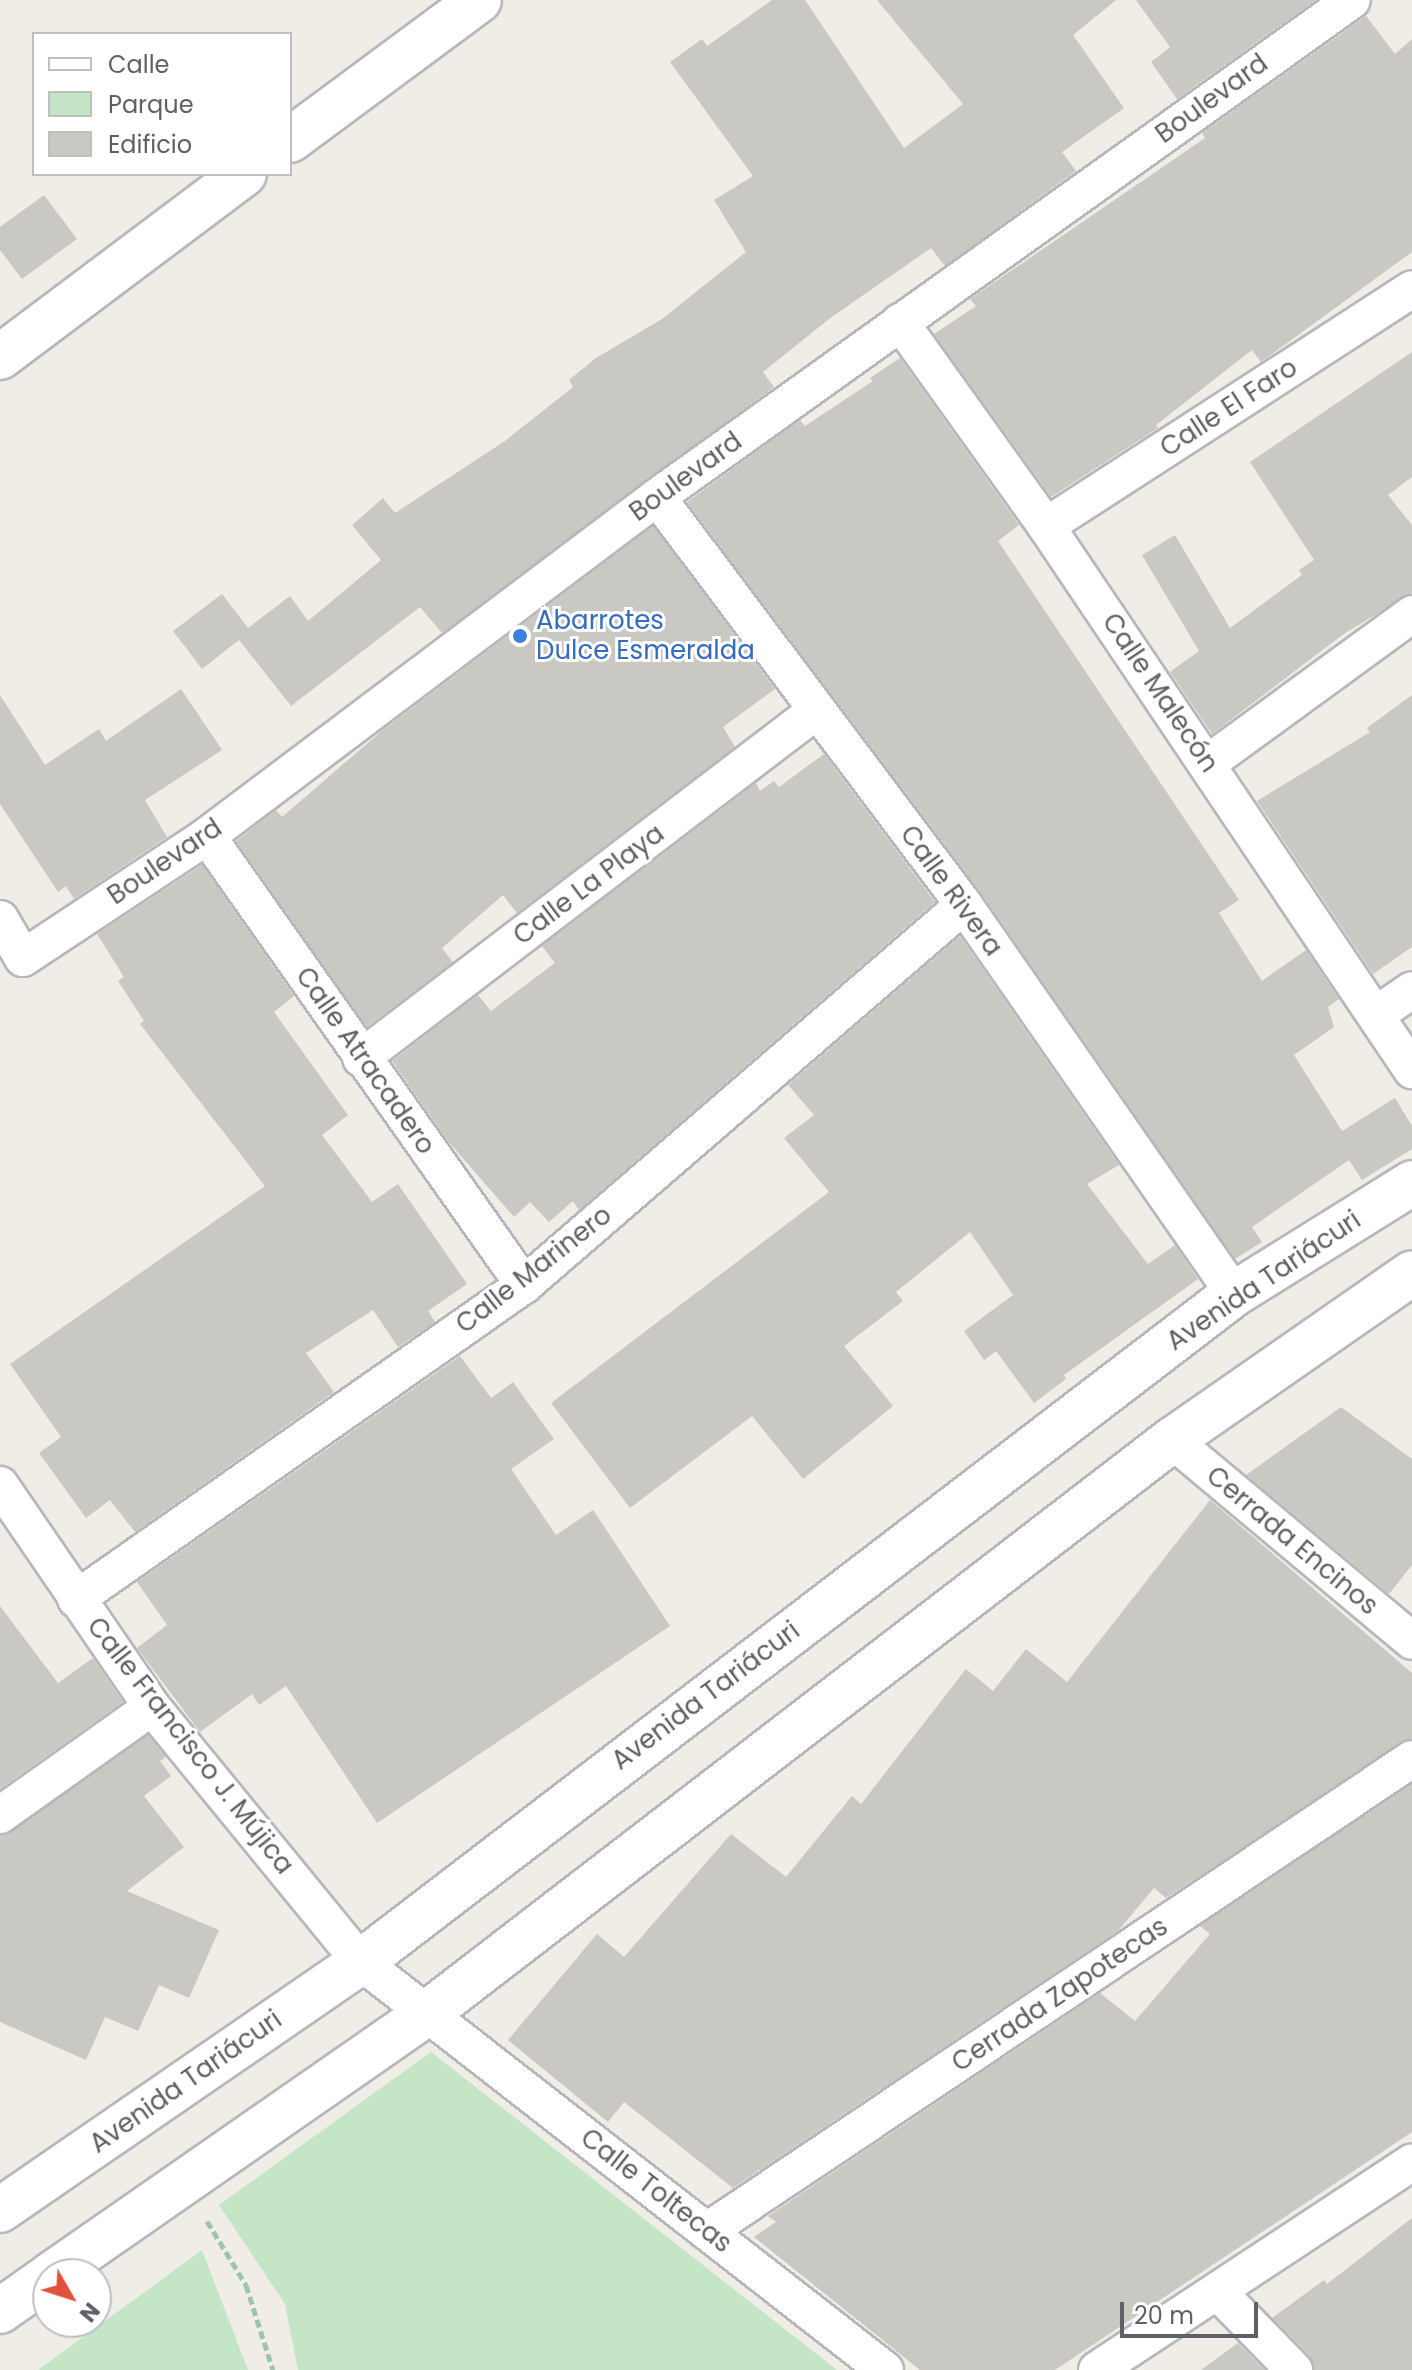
<!DOCTYPE html>
<meta charset="utf-8">
<style>
body{margin:0}
#map{position:relative;width:1412px;height:2370px;overflow:hidden;background:#efede6;font-family:Poppins,sans-serif}
div>[style]{position:absolute}
[style*='--x']{left:calc(var(--x)*1px);top:calc(var(--y)*1px);width:calc(var(--w)*1px);rotate:calc(var(--a)*1deg)}
.green>*{inset:0;background:#c4e5c6}
.building>*{inset:0;background:#cac8c2}
.path>*{height:5px;margin-top:-2.5px;transform-origin:0;background:repeating-linear-gradient(90deg,#9dc5ac 0 8px,transparent 0 12px)}
.roads{filter:drop-shadow(2px 0 #b6b7bc) drop-shadow(-2px 0 #b6b7bc) drop-shadow(0 2px #b6b7bc) drop-shadow(0 -2px #b6b7bc)}
.street>*{height:36px;margin:-18px;padding:0 18px;transform-origin:18px;border-radius:18px;background:#fff}
.secondary>*{height:44px;margin:-22px;padding:0 22px;transform-origin:22px;border-radius:22px;background:#fff}
.dots>*{width:22px;height:22px;translate:-50% -50%;box-sizing:border-box;border:4px solid #fff;border-radius:50%}
span{translate:-50% -50%;white-space:nowrap;text-align:center;line-height:1.15;-webkit-text-stroke:6px #fff;paint-order:stroke}
.street-label{font-size:26px;color:#5d6065}
.shop-label{font-size:26px;color:#366cbe}
.left{translate:0 -50%;text-align:left}
.legend{position:absolute;left:32px;top:32px;width:260px;height:144px;box-sizing:border-box;background:#fff;border:2px solid #bebfc1;margin:0;padding:10px 14px;list-style:none;font-size:24px;color:#5d6065}
.legend li{display:flex;align-items:center;gap:16px;height:40px}
.legend b{width:40px;border:2px solid #bebfc1}
.north{position:absolute;left:32px;top:2258px;width:80px;height:80px;box-sizing:border-box;background:#fff;border:2px solid #bebfc1;border-radius:50%;rotate:129deg;font-size:22px;font-weight:700;line-height:32px;text-align:center;color:#5d6065}
.north::after{content:'';display:block;margin:auto;width:28px;height:36px;background:#e1523a;clip-path:polygon(50% 0,100% 100%,50% 72%,0 100%)}
.scale{position:absolute;left:1120px;top:2302px;width:138px;height:36px;box-sizing:border-box;border:4px solid #5d6065;border-top:0;padding-left:10px;font-size:24px;line-height:28px;white-space:nowrap;color:#5d6065;-webkit-text-stroke:6px #fff;paint-order:stroke}
</style>
<div id="map">
<div class="green">
<i style="clip-path:polygon(431px 2052px,837px 2370px,298px 2370px,285px 2304px,219px 2205px)"></i>
<i style="clip-path:polygon(202px 2250px,248px 2370px,38px 2370px)"></i>
</div>
<div class="building">
<i style="clip-path:polygon(772px 0,805px 0,904px 148px,963px 104px,877px 0,1116px 0,1073px 35px,1124px 108px,1062px 152px,1076px 171px,945px 266px,931px 248px,829px 319px,763px 372px,774px 387px,442px 633px,420px 607px,291px 706px,239px 640px,202px 669px,173px 631px,222px 594px,248px 628px,290px 596px,308px 621px,381px 560px,352px 525px,383px 498px,395px 513px,505px 441px,573px 387px,569px 380px,596px 358px,662px 319px,746px 252px,714px 200px,753px 176px,670px 62px,702px 39px,707px 46px)"></i>
<i style="clip-path:polygon(1136px 0,1316px 0,1177px 99px,1151px 62px,1170px 47px)"></i>
<i style="clip-path:polygon(1366px 16px,1395px 54px,1412px 39px,1412px 252px,1261px 362px,1252px 350px,1156px 425px,1158px 428px,1051px 497px,934px 334px,976px 306px,970px 299px,1205px 138px,1202px 133px)"></i>
<i style="clip-path:polygon(44px 195px,77px 239px,22px 279px,0 250px,0 227px)"></i>
<i style="clip-path:polygon(1412px 352px,1412px 477px,1388px 495px,1412px 525px,1412px 593px,1345px 633px,1212px 734px,1170px 672px,1199px 651px,1142px 555px,1175px 535px,1230px 628px,1302px 575px,1299px 570px,1314px 560px,1250px 462px)"></i>
<i style="clip-path:polygon(900px 358px,1019px 525px,998px 541px,1239px 900px,1219px 913px,1262px 981px,1306px 950px,1339px 999px,1328px 1007px,1334px 1027px,1294px 1055px,1342px 1131px,1395px 1098px,1412px 1126px,1412px 1149px,1362px 1180px,1349px 1160px,1252px 1227px,1262px 1242px,1235px 1259px,981px 893px,687px 502px,800px 420px,805px 426px,873px 381px,870px 378px)"></i>
<i style="clip-path:polygon(653px 526px,775px 689px,723px 727px,735px 747px,517px 913px,503px 895px,442px 948px,453px 962px,367px 1027px,236px 841px,276px 810px,282px 817px,384px 729px)"></i>
<i style="clip-path:polygon(181px 689px,222px 750px,145px 800px,167px 837px,74px 899px,66px 886px,58px 892px,0 804px,0 695px,45px 765px,99px 729px,106px 741px)"></i>
<i style="clip-path:polygon(1412px 695px,1412px 947px,1373px 974px,1257px 801px,1370px 732px,1367px 728px)"></i>
<i style="clip-path:polygon(824px 754px,935px 902px,579px 1210px,573px 1201px,549px 1222px,530px 1202px,514px 1217px,448px 1141px,392px 1061px,478px 995px,491px 1011px,555px 963px,542px 946px,756px 783px,760px 791px,774px 781px,779px 787px)"></i>
<i style="clip-path:polygon(202px 865px,294px 996px,274px 1012px,348px 1115px,322px 1135px,372px 1202px,398px 1184px,467px 1284px,428px 1311px,435px 1322px,398px 1347px,373px 1310px,306px 1353px,334px 1392px,135px 1532px,110px 1500px,86px 1518px,39px 1453px,61px 1437px,10px 1364px,265px 1186px,140px 1024px,144px 1021px,118px 981px,124px 977px,97px 934px)"></i>
<i style="clip-path:polygon(960px 936px,1119px 1165px,1087px 1184px,1148px 1264px,1175px 1245px,1198px 1279px,1064px 1375px,1066px 1379px,1034px 1403px,996px 1351px,984px 1360px,964px 1331px,1013px 1295px,970px 1232px,896px 1292px,903px 1301px,844px 1346px,893px 1406px,803px 1479px,752px 1416px,630px 1508px,551px 1403px,829px 1192px,784px 1138px,814px 1115px,788px 1085px)"></i>
<i style="clip-path:polygon(460px 1356px,491px 1398px,513px 1382px,554px 1439px,511px 1469px,556px 1535px,593px 1510px,670px 1626px,377px 1823px,286px 1686px,259px 1705px,252px 1694px,200px 1732px,137px 1648px,167px 1625px,137px 1582px)"></i>
<i style="clip-path:polygon(1341px 1407px,1412px 1459px,1412px 1565px,1389px 1594px,1246px 1475px)"></i>
<i style="clip-path:polygon(1210px 1500px,1412px 1673px,1412px 1738px,1166px 1898px,1154px 1888px,1118px 1931px,733px 2188px,624px 2102px,608px 2122px,508px 2040px,597px 1934px,624px 1957px,731px 1834px,786px 1877px,852px 1796px,861px 1804px,966px 1669px,993px 1691px,1026px 1649px,1067px 1682px)"></i>
<i style="clip-path:polygon(0 1606px,58px 1683px,93px 1658px,123px 1702px,0 1789px)"></i>
<i style="clip-path:polygon(148px 1735px,166px 1757px,160px 1761px,171px 1776px,144px 1796px,184px 1847px,127px 1891px,219px 1930px,189px 1998px,159px 1985px,138px 2031px,105px 2017px,86px 2060px,0 2022px,0 1836px)"></i>
<i style="clip-path:polygon(1412px 1784px,1412px 2132px,1055px 2370px,920px 2370px,754px 2237px,776px 2222px,768px 2216px,1100px 1993px,1135px 2021px,1210px 1934px,1200px 1926px)"></i>
<i style="clip-path:polygon(1412px 2218px,1412px 2370px,1314px 2370px,1309px 2355px,1272px 2318px,1324px 2280px,1327px 2284px)"></i>
<i style="clip-path:polygon(1238px 2343px,1265px 2370px,1201px 2370px)"></i>
</div>
<div class="path">
<i style="--x:207;--y:2221;--w:75;--a:58.6"></i>
<i style="--x:246;--y:2285;--w:89;--a:72.4"></i>
</div>
<div class="roads">
<div class="street">
<i style="--x:900;--y:322;--w:251;--a:54.4"></i>
<i style="--x:1046;--y:526;--w:656;--a:56.07"></i>
<i style="--x:657;--y:497;--w:511;--a:53.04"></i>
<i style="--x:964;--y:905;--w:474;--a:55.2"></i>
<i style="--x:1046;--y:526;--w:436;--a:-32.9"></i>
<i style="--x:1208;--y:763;--w:253;--a:-36.1"></i>
<i style="--x:207;--y:836;--w:550;--a:54.78"></i>
<i style="--x:0;--y:919;--w:45;--a:59.5"></i>
<i style="--x:23;--y:958;--w:221;--a:-33.5"></i>
<i style="--x:207;--y:836;--w:563;--a:-36.99"></i>
<i style="--x:657;--y:497;--w:854;--a:-35.57"></i>
<i style="--x:1377;--y:1014;--w:42;--a:-34.4"></i>
<i style="--x:361;--y:1058;--w:572;--a:-37.33"></i>
<i style="--x:1172;--y:1440;--w:313;--a:39.9"></i>
<i style="--x:0;--y:1485;--w:269;--a:55.6"></i>
<i style="--x:152;--y:1707;--w:330;--a:50.7"></i>
<i style="--x:361;--y:1962;--w:664;--a:37.91"></i>
<i style="--x:76;--y:1599;--w:547;--a:-35.03"></i>
<i style="--x:524;--y:1285;--w:581;--a:-40.82"></i>
<i style="--x:0;--y:1815;--w:186;--a:-35.4"></i>
<i style="--x:707;--y:2231;--w:848;--a:-33.8"></i>
<i style="--x:1218;--y:2292;--w:109;--a:45.7"></i>
<i style="--x:1097;--y:2370;--w:377;--a:-33.4"></i>
</div>
<div class="secondary">
<i style="--x:290;--y:140;--w:235;--a:-36.5"></i>
<i style="--x:0;--y:357;--w:305;--a:-36.9"></i>
<i style="--x:0;--y:2210;--w:438;--a:-34.5"></i>
<i style="--x:361;--y:1962;--w:1099;--a:-37.42"></i>
<i style="--x:1234;--y:1294;--w:210;--a:-31.9"></i>
<i style="--x:52;--y:2274;--w:455;--a:-34.8"></i>
<i style="--x:426;--y:2014;--w:941;--a:-37.58"></i>
<i style="--x:1172;--y:1440;--w:292;--a:-34.8"></i>
<i style="--x:0;--y:2311;--w:59;--a:-35.3"></i>
</div>
</div>
<div class="dots">
<i style="left:520px;top:636px;background:#3f7fe0"></i>
</div>
<div class="street-label">
<span style="left:1212px;top:99px;rotate:-36deg">Boulevard</span>
<span style="left:1229px;top:408px;rotate:-33deg">Calle El Faro</span>
<span style="left:686px;top:477px;rotate:-36deg">Boulevard</span>
<span style="left:1160px;top:693px;rotate:56deg">Calle Malecón</span>
<span style="left:165px;top:862px;rotate:-34deg">Boulevard</span>
<span style="left:589px;top:885px;rotate:-37deg">Calle La Playa</span>
<span style="left:951px;top:891px;rotate:54deg">Calle Rivera</span>
<span style="left:365px;top:1061px;rotate:55deg">Calle Atracadero</span>
<span style="left:534px;top:1270px;rotate:-38deg">Calle Marinero</span>
<span style="left:1264px;top:1281px;rotate:-34deg">Avenida Tariácuri</span>
<span style="left:1292px;top:1541px;rotate:40deg">Cerrada Encinos</span>
<span style="left:706px;top:1696px;rotate:-37deg">Avenida Tariácuri</span>
<span style="left:190px;top:1746px;rotate:52deg">Calle Francisco J. Mújica</span>
<span style="left:1060px;top:1995px;rotate:-34deg">Cerrada Zapotecas</span>
<span style="left:186px;top:2082px;rotate:-35deg">Avenida Tariácuri</span>
<span style="left:656px;top:2191px;rotate:38deg">Calle Toltecas</span>
</div>
<div class="shop-label">
<span class="left" style="left:536px;top:636px">Abarrotes<br>Dulce Esmeralda</span>
</div>
<ul class="legend">
<li><b style="height:10px;background:#fff"></b>Calle</li>
<li><b style="height:22px;background:#c4e5c6"></b>Parque</li>
<li><b style="height:22px;background:#cac8c2"></b>Edificio</li>
</ul>
<div class="north">N</div>
<div class="scale">20 m</div>
</div>
